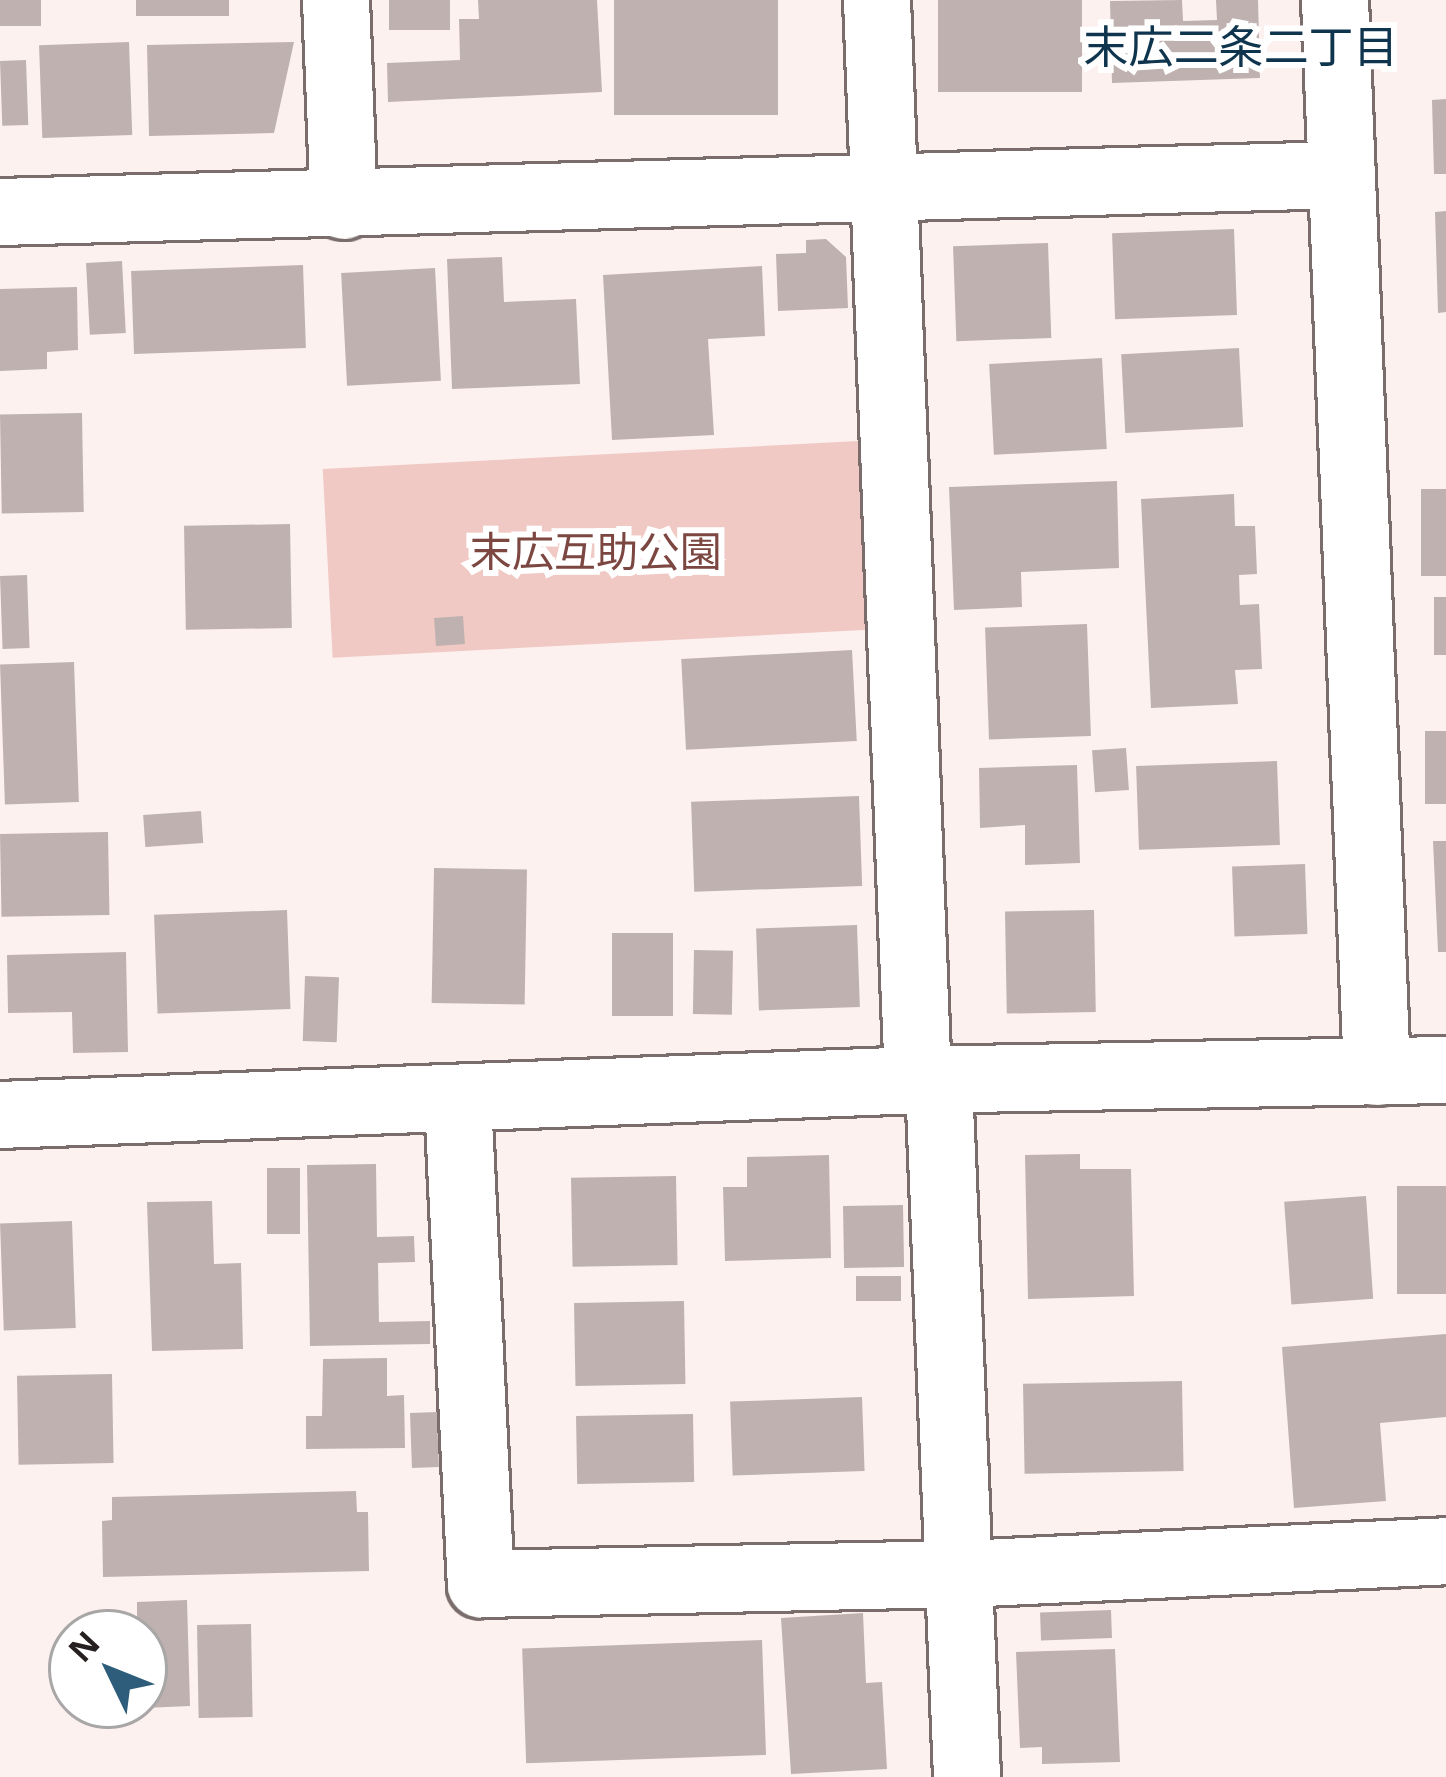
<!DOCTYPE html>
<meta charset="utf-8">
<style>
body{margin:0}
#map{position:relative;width:1446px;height:1777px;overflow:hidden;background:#fdf1f0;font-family:"Open Sans","Noto Sans JP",sans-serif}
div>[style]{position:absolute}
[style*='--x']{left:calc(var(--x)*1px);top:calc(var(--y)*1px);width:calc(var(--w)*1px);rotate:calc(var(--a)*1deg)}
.green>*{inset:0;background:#f0c9c4;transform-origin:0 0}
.building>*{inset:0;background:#bfb1af;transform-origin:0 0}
.roads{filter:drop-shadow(3px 0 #7a6d6c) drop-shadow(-3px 0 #7a6d6c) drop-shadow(0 3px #7a6d6c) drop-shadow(0 -3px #7a6d6c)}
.minor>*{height:66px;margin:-33px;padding:0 33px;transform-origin:33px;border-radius:33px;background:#fff}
span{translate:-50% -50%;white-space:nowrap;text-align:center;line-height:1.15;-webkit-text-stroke:12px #fff;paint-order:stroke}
.park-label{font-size:42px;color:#7c4641}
.neighbourhood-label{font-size:45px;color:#0e354d}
.north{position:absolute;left:48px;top:1609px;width:120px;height:120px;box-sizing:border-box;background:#fff;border:3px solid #a8a6a6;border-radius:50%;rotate:313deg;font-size:33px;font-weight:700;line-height:48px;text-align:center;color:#262120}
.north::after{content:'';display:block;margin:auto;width:42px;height:54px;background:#2e5d7c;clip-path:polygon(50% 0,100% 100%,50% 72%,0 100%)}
</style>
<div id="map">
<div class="green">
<i style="left:858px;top:441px;width:189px;height:536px;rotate:87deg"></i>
</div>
<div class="building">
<i style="left:0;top:0;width:41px;height:26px"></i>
<i style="left:136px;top:0;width:93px;height:16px"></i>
<i style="left:389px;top:0;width:61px;height:30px"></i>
<i style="clip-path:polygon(478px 0,597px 0,602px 92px,388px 102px,387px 63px,460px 60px,459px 19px,479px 19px)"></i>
<i style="left:614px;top:0;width:164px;height:115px"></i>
<i style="left:938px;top:0;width:144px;height:92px"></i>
<i style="clip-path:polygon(1182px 0,1183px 21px,1217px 20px,1216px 0,1258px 0,1260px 78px,1112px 83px,1110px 1px)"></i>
<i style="left:129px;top:42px;width:93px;height:90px;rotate:88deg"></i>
<i style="clip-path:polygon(294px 42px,274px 133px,149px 136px,147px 45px)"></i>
<i style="left:26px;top:60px;width:65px;height:26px;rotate:88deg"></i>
<i style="clip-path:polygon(1446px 99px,1446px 174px,1434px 174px,1432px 100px)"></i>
<i style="clip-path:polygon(1446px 211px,1446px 312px,1438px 313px,1435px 212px)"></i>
<i style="left:1234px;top:229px;width:86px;height:122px;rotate:88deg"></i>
<i style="clip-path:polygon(826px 239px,846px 257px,848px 308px,778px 311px,776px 254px,806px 253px,806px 240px)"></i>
<i style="left:1048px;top:243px;width:95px;height:95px;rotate:88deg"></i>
<i style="clip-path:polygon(502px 257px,504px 302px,576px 299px,580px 384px,452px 389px,447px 259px)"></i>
<i style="left:122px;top:261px;width:72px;height:36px;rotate:87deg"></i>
<i style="left:303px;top:265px;width:83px;height:172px;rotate:88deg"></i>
<i style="clip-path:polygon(762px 266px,765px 336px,708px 339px,714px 435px,612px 440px,603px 275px)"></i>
<i style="left:435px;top:268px;width:113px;height:94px;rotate:87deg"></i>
<i style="clip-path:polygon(77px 287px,78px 350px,47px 352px,47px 369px,0 371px,0 289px)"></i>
<i style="left:1239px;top:348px;width:79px;height:118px;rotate:87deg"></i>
<i style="left:1102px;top:358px;width:91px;height:113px;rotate:87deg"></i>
<i style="left:82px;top:413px;width:99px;height:82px;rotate:89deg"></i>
<i style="clip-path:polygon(1117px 481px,1119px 568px,1021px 572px,1022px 607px,954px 610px,949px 487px)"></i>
<i style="left:1421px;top:489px;width:25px;height:87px"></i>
<i style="clip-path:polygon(1234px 494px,1235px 526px,1255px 526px,1257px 574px,1239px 575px,1240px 605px,1259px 604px,1262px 669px,1235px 670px,1238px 704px,1151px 708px,1141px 499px)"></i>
<i style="left:290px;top:524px;width:104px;height:106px;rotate:89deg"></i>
<i style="left:27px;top:575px;width:73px;height:27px;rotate:88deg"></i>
<i style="left:1434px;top:597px;width:12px;height:58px"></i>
<i style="left:463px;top:616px;width:28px;height:29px;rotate:86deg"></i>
<i style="left:1087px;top:624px;width:112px;height:102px;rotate:88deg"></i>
<i style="left:852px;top:650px;width:91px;height:171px;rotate:87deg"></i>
<i style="left:74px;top:662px;width:140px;height:74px;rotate:88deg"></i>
<i style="left:1425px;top:731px;width:21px;height:73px"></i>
<i style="left:1126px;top:748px;width:42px;height:34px;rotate:86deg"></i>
<i style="left:1277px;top:761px;width:84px;height:141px;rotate:88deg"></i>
<i style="clip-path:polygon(1077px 765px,1080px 863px,1025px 865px,1025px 825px,980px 828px,979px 768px)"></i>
<i style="left:859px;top:796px;width:90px;height:168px;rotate:88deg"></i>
<i style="left:201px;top:811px;width:32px;height:58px;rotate:86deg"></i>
<i style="left:108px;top:832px;width:83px;height:108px;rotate:89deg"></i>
<i style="clip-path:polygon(1433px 841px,1446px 841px,1446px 952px,1438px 952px)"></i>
<i style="left:1305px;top:864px;width:70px;height:73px;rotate:88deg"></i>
<i style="left:434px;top:868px;width:93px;height:135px;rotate:1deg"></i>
<i style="left:287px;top:910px;width:99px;height:133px;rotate:88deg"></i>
<i style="left:1094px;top:910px;width:102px;height:89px;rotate:89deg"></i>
<i style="left:857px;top:925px;width:82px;height:101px;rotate:88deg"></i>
<i style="left:612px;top:933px;width:61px;height:83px"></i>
<i style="left:694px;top:950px;width:39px;height:64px;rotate:1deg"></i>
<i style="clip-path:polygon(126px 952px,128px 1052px,73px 1053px,72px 1012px,8px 1013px,7px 955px)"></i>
<i style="left:305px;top:976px;width:34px;height:65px;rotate:2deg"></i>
<i style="clip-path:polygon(1080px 1154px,1080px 1169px,1131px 1169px,1134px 1296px,1028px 1299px,1025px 1155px)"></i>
<i style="clip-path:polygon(829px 1155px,831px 1258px,725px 1261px,723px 1187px,747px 1187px,747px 1157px)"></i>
<i style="clip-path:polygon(376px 1164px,377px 1237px,414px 1236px,415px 1262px,378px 1263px,379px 1322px,430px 1321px,430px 1344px,310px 1346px,307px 1165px)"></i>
<i style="left:300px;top:1168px;width:66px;height:33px;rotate:90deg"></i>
<i style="left:676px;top:1176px;width:89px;height:105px;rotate:89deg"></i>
<i style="left:1446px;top:1186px;width:108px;height:49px;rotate:90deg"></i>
<i style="left:1366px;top:1196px;width:103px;height:82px;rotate:86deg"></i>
<i style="clip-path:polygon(212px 1201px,214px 1264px,241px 1263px,243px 1349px,152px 1351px,147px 1202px)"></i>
<i style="left:903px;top:1205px;width:62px;height:60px;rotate:89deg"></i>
<i style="left:72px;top:1221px;width:107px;height:72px;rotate:88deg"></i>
<i style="left:856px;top:1276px;width:45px;height:25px"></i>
<i style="left:684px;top:1301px;width:83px;height:110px;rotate:89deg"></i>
<i style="clip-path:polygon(1446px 1334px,1446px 1417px,1380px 1423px,1386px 1501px,1294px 1508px,1282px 1347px)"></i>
<i style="clip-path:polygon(387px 1358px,387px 1396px,404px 1395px,405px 1448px,306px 1449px,306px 1416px,322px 1416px,323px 1359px)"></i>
<i style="left:112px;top:1374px;width:89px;height:95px;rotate:89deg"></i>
<i style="left:1182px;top:1381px;width:90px;height:159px;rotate:89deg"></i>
<i style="left:862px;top:1397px;width:74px;height:132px;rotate:88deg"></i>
<i style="left:437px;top:1412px;width:55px;height:27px;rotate:88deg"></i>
<i style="left:693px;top:1414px;width:68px;height:117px;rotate:89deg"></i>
<i style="clip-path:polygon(356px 1491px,357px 1512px,368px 1512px,369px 1571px,103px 1577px,102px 1521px,112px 1520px,112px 1497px)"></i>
<i style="clip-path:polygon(187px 1600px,190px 1706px,144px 1708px,144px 1633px,123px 1633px,123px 1617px,137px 1616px,137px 1602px)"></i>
<i style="left:1111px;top:1610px;width:28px;height:71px;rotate:88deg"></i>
<i style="clip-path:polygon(863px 1613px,866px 1683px,882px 1682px,887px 1769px,791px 1774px,781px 1618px)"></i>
<i style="left:251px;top:1624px;width:93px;height:54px;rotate:89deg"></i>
<i style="left:762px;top:1640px;width:115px;height:240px;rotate:88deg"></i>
<i style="clip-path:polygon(1115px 1649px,1120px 1762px,1042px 1764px,1042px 1747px,1020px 1748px,1016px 1652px)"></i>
</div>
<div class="roads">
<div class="minor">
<i style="--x:336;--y:0;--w:206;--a:87.8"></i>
<i style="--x:877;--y:0;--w:1081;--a:87.83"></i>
<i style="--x:1335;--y:0;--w:1073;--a:87.76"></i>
<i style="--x:0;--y:212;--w:1341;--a:-1.58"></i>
<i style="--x:939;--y:1082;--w:696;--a:87.69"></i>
<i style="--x:458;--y:1100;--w:485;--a:87.3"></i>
<i style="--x:481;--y:1584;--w:482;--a:-1.2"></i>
<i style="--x:963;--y:1574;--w:484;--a:-2.7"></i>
<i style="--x:0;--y:1115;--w:919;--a:-2.18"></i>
<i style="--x:918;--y:1080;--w:528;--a:-1.09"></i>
</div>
</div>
<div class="park-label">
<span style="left:596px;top:551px">末広互助公園</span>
</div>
<div class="neighbourhood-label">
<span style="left:1241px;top:46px">末広二条二丁目</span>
</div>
<div class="north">N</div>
</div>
